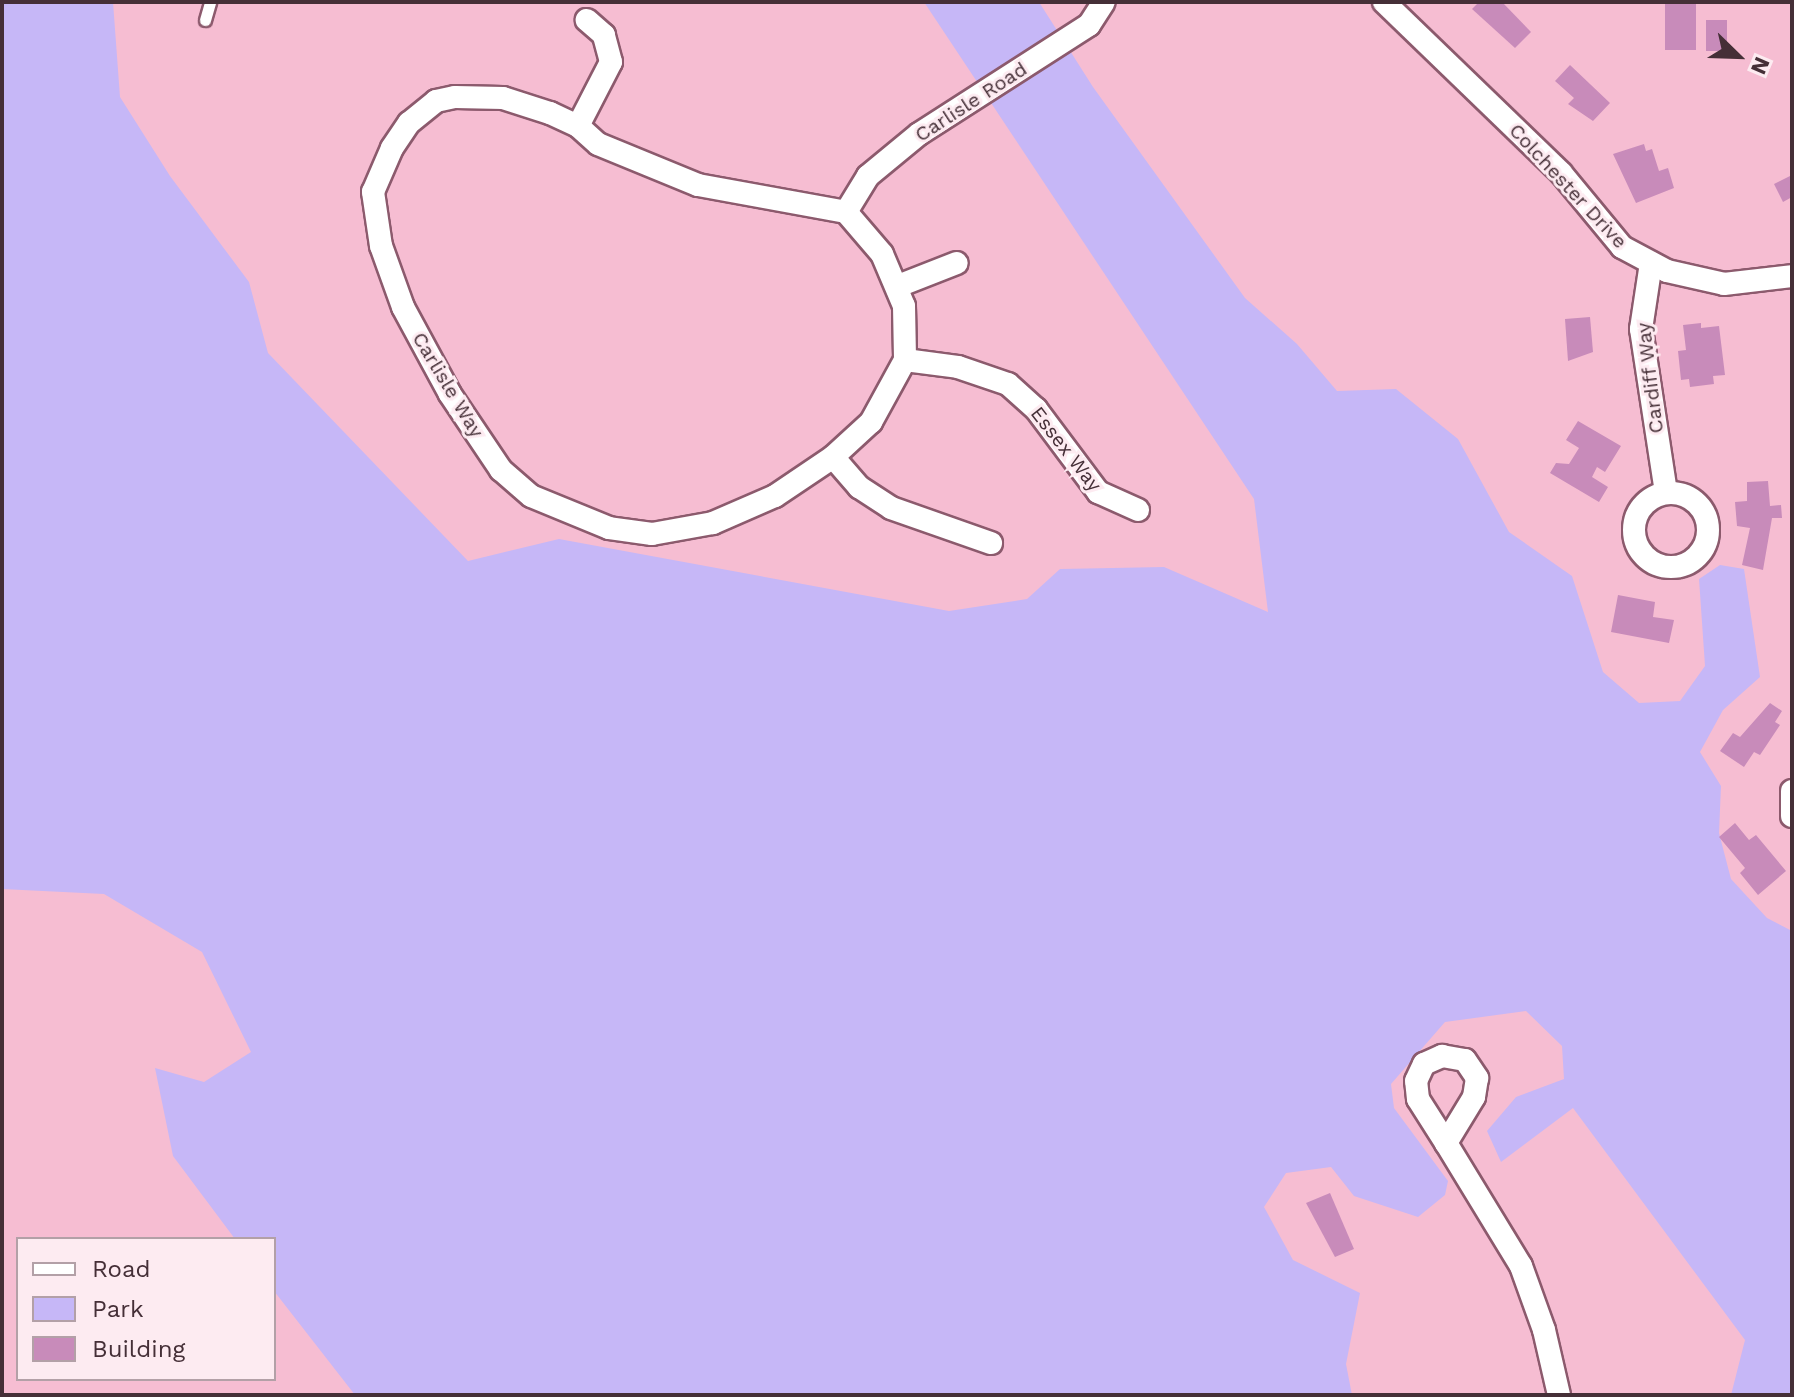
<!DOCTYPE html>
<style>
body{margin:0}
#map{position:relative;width:1794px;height:1397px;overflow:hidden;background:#f6bdd2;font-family:"Work Sans",sans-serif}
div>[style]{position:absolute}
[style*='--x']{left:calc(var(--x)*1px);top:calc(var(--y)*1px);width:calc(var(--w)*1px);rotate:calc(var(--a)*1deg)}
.green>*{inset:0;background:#c6b7f7}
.building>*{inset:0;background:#c88bba;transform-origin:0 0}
.roads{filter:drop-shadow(2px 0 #8c5a6d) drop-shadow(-2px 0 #8c5a6d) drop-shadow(0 2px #8c5a6d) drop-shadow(0 -2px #8c5a6d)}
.service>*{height:11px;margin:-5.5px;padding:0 5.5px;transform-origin:5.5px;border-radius:5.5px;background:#fff}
.minor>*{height:22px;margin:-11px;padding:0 11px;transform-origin:11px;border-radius:11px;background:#fff}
.minor>.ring{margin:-11px;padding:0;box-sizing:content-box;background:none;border:22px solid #fff;border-radius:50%}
span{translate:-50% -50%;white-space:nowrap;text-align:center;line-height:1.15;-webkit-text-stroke:6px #fdebf1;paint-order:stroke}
.street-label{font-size:20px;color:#452f37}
.frame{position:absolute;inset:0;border:4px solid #452f37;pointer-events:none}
.legend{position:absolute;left:16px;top:1237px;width:260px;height:144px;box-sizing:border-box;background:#fdebf1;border:2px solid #b3a0a7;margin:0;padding:10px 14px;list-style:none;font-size:24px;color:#452f37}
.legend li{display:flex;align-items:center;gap:16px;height:40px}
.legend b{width:40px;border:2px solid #b3a0a7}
.north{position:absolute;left:1698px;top:16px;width:80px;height:80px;-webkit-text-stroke:6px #fdebf1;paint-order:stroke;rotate:113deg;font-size:22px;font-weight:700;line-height:32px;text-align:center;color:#452f37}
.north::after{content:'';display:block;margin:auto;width:28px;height:36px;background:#452f37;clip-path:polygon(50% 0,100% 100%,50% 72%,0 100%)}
</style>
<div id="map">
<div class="green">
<i style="clip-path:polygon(2px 2px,113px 2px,120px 97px,170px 176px,249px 282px,268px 353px,468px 561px,559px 539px,949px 611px,1027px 599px,1060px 569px,1164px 567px,1268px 612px,1254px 499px,924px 2px,1039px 2px,1093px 87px,1245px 298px,1297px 344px,1337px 391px,1396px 389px,1458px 439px,1509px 532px,1572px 576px,1603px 672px,1639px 703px,1680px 701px,1705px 666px,1699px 579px,1720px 565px,1744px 569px,1760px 677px,1723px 710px,1700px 752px,1721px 786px,1719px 833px,1731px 879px,1767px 918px,1792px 931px,1792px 1395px,1731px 1395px,1745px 1340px,1573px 1108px,1501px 1162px,1487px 1131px,1516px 1097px,1564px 1079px,1562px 1046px,1526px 1011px,1445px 1022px,1391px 1084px,1394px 1108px,1448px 1181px,1445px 1195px,1418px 1217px,1354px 1196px,1331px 1167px,1286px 1173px,1264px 1207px,1293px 1260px,1360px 1293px,1346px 1364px,1352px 1395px,355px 1395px,274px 1291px,274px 1239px,235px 1239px,173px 1156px,155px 1068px,204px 1082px,251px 1052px,202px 952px,104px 894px,2px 889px)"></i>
</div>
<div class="building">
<i style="clip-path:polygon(1479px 2px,1502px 2px,1531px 32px,1515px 48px,1472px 9px)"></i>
<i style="left:1665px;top:2px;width:31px;height:48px"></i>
<i style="left:1706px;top:20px;width:21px;height:31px"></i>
<i style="clip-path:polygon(1570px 65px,1610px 103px,1593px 121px,1568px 104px,1574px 98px,1555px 81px)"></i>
<i style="clip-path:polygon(1644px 144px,1646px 151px,1652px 149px,1659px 171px,1668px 168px,1674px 188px,1636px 203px,1613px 154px)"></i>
<i style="clip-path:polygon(1792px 175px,1792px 197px,1783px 202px,1774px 184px)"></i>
<i style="clip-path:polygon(1590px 317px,1593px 352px,1568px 361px,1565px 319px)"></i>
<i style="clip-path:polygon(1701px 323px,1701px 328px,1719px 326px,1725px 375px,1713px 376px,1714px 384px,1690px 387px,1689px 379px,1681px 380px,1678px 351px,1686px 350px,1683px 325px)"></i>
<i style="clip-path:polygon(1578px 421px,1621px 446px,1605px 472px,1597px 467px,1592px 477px,1608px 487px,1599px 502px,1550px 473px,1556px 463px,1569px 464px,1579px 448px,1566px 440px)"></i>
<i style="clip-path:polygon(1768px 481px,1770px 506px,1781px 505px,1782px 518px,1772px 518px,1763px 570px,1742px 565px,1750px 528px,1737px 526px,1735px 502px,1747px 501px,1747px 482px)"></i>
<i style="clip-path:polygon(1618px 595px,1655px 602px,1653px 617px,1674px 620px,1669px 643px,1611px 632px)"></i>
<i style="clip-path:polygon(1770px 703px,1782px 711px,1775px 722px,1780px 725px,1760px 755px,1754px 752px,1744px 767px,1720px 751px,1733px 733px,1740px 737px)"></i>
<i style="clip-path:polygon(1735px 823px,1749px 840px,1756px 835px,1786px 871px,1758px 895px,1740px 873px,1745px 868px,1719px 837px)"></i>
<i style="clip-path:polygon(1330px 1193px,1354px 1249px,1335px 1257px,1306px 1203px)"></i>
</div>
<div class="roads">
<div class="service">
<i style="--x:205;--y:20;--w:19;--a:-74"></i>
</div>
<div class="minor">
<i style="--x:1384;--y:2;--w:246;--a:44"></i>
<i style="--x:1561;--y:173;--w:96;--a:50.5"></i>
<i style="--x:1622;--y:247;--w:51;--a:28.1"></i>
<i style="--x:1667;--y:271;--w:58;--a:12.8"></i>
<i style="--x:1724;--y:284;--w:68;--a:-6.7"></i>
<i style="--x:455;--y:97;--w:48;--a:1.2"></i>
<i style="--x:503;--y:98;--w:49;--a:17.7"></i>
<i style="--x:550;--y:113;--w:31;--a:25"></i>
<i style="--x:578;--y:126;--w:27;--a:42"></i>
<i style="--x:598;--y:144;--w:108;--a:22.3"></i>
<i style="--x:698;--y:185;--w:150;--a:10.3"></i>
<i style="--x:846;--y:212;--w:55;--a:49.4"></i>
<i style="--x:882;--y:254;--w:56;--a:67.1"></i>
<i style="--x:904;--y:306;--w:54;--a:88.9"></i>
<i style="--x:905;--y:360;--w:71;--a:118.7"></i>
<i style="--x:871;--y:422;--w:52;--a:137.4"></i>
<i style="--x:833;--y:457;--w:70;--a:146.1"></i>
<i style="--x:775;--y:496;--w:68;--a:156.5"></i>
<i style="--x:713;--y:523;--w:62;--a:169.8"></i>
<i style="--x:652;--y:534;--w:43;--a:-172.1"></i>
<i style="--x:609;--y:528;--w:84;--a:-157.7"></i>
<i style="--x:531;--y:496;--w:40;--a:-139"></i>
<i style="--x:501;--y:470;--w:92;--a:-123.9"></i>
<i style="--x:450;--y:394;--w:99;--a:-118.4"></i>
<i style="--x:403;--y:307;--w:65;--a:-109.8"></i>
<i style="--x:381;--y:246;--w:55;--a:-98.4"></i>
<i style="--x:373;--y:192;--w:48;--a:-66.6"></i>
<i style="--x:392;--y:148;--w:30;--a:-56"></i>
<i style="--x:409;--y:123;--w:35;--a:-39"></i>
<i style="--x:436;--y:101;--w:19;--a:-12"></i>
<i style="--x:578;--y:126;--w:72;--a:-62.7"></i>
<i style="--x:611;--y:62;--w:28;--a:-105"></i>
<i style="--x:604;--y:35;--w:23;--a:-139"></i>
<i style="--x:846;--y:212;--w:42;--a:-58.6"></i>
<i style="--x:868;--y:176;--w:66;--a:-39.5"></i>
<i style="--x:919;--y:134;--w:202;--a:-32.7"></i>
<i style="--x:1089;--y:25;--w:27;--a:-57"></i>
<i style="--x:1651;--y:263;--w:67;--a:98.6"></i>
<i style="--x:1641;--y:329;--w:166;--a:81.3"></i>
<i style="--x:898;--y:286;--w:63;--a:-21.3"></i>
<i style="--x:905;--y:360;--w:53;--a:7.5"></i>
<i style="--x:958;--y:367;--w:53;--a:18.8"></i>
<i style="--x:1008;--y:384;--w:38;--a:42"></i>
<i style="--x:1036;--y:409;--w:104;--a:53.2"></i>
<i style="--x:1098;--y:492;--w:44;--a:24.2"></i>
<i style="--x:833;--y:457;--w:40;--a:49"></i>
<i style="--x:859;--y:487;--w:38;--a:33"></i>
<i style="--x:891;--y:508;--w:106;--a:19.3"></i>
<i class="ring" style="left:1634px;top:493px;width:52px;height:52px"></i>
<i style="--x:1792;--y:791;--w:25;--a:90"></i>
<i style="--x:1442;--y:1056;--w:23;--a:10"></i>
<i style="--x:1465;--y:1060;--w:22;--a:56"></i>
<i style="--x:1477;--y:1078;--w:19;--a:99"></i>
<i style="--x:1474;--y:1097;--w:54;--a:121.3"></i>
<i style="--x:1446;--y:1143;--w:52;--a:-122.5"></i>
<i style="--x:1418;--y:1099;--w:18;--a:-96"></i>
<i style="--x:1416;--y:1081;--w:19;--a:-65"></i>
<i style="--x:1424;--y:1064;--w:20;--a:-24"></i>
<i style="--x:1446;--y:1143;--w:144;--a:58.6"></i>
<i style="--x:1521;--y:1266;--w:68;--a:70.2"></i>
<i style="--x:1544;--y:1330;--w:67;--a:77"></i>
</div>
</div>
<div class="street-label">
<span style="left:971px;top:102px;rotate:-33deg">Carlisle Road</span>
<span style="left:1568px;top:186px;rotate:47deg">Colchester Drive</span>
<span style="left:1650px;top:378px;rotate:-97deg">Cardiff Way</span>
<span style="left:448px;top:385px;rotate:59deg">Carlisle Way</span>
<span style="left:1066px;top:449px;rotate:52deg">Essex Way</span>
</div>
<div class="frame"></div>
<ul class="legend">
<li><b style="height:10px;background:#fff"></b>Road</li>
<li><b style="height:22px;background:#c6b7f7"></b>Park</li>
<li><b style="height:22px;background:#c88bba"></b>Building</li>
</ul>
<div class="north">N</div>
</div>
